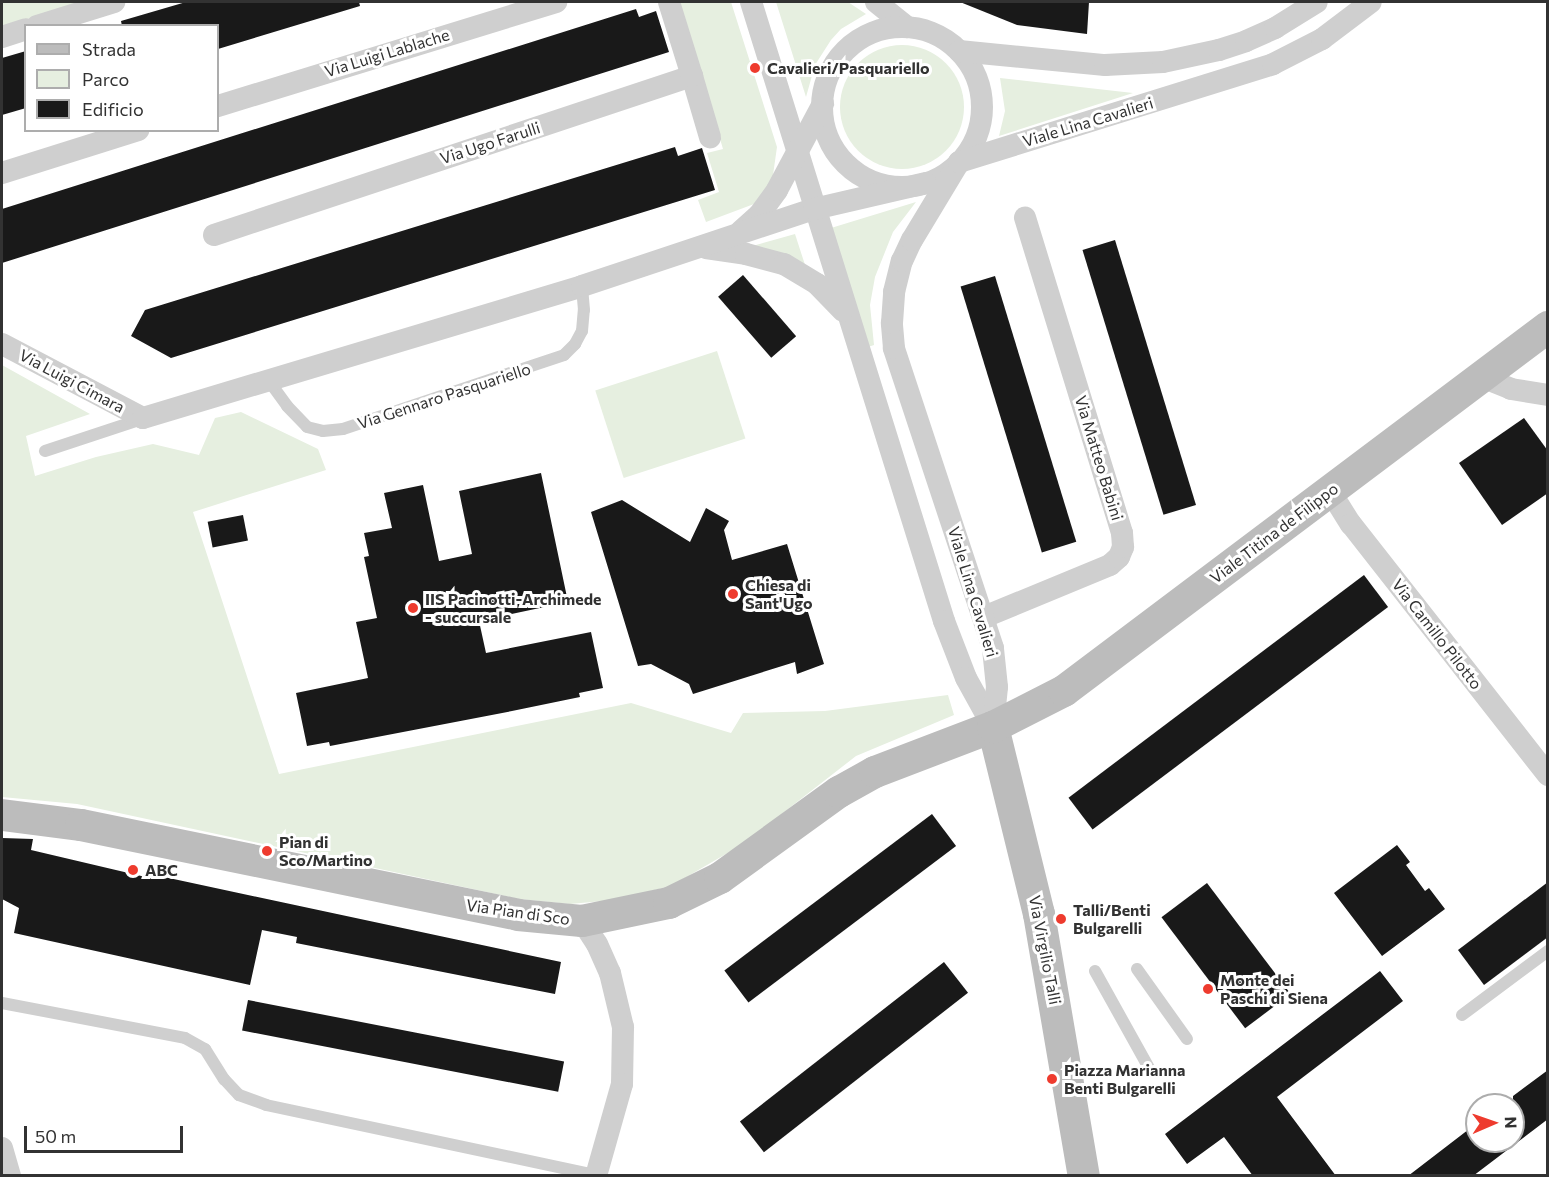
<!DOCTYPE html>
<style>
body{margin:0}
#map{position:relative;width:1549px;height:1177px;overflow:hidden;background:#fff;font-family:Commissioner,sans-serif}
div>[style]{position:absolute}
[style*='--x']{left:calc(var(--x)*1px);top:calc(var(--y)*1px);width:calc(var(--w)*1px);rotate:calc(var(--a)*1deg)}
.green>*{inset:0;background:#e6efe0;transform-origin:0 0}
.round{border-radius:50%}
.building>*{inset:0;background:#191919;transform-origin:0 0}
.lane>*{height:12px;margin:-6px;padding:0 6px;transform-origin:6px;border-radius:6px;background:#cfcfcf}
.street>*{height:22px;margin:-11px;padding:0 11px;transform-origin:11px;border-radius:11px;background:#cfcfcf}
.street>.ring{margin:-11px;padding:0;box-sizing:content-box;background:none;border:22px solid #cfcfcf;border-radius:50%}
.secondary>*{height:32px;margin:-16px;padding:0 16px;transform-origin:16px;border-radius:16px;background:#bcbcbc}
.dots>*{width:16px;height:16px;translate:-50% -50%;box-sizing:border-box;border:3px solid #fff;border-radius:50%}
span{translate:-50% -50%;white-space:nowrap;text-align:center;line-height:1.15;-webkit-text-stroke:6px #fff;paint-order:stroke}
.street-label{font-size:16px;color:#323232}
.poi-label{font-size:16px;color:#323232;font-weight:700}
.left{translate:0 -50%;text-align:left}
.frame{position:absolute;inset:0;border:3px solid #323232;pointer-events:none}
.legend{position:absolute;left:24px;top:24px;width:195px;height:108px;box-sizing:border-box;background:#fff;border:2px solid #adadad;margin:0;padding:8px 10px;list-style:none;font-size:18px;color:#323232}
.legend li{display:flex;align-items:center;gap:12px;height:30px}
.legend b{width:30px;border:2px solid #adadad}
.north{position:absolute;left:1465px;top:1093px;width:60px;height:60px;box-sizing:border-box;background:#fff;border:2px solid #adadad;border-radius:50%;rotate:88deg;font-size:16px;font-weight:700;line-height:24px;text-align:center;color:#323232}
.north::after{content:'';display:block;margin:auto;width:21px;height:27px;background:#ee3b2e;clip-path:polygon(50% 0,100% 100%,50% 72%,0 100%)}
.scale{position:absolute;left:24px;top:1126px;width:159px;height:27px;box-sizing:border-box;border:3px solid #323232;border-top:0;padding-left:8px;font-size:18px;line-height:21px;white-space:nowrap;color:#323232;-webkit-text-stroke:4px #fff;paint-order:stroke}
</style>
<div id="map">
<div class="green">
<i style="clip-path:polygon(2px 2px,81px 2px,2px 27px)"></i>
<i style="clip-path:polygon(679px 2px,731px 2px,777px 147px,772px 182px,754px 204px,706px 222px,698px 200px,719px 192px,707px 153px,723px 149px)"></i>
<i style="clip-path:polygon(776px 2px,848px 2px,866px 14px,841px 29px,831px 40px,815px 65px,806px 97px)"></i>
<i class="round" style="left:840px;top:45px;width:124px;height:124px"></i>
<i style="clip-path:polygon(1000px 78px,1133px 93px,999px 136px,1005px 111px)"></i>
<i style="clip-path:polygon(916px 202px,893px 232px,875px 277px,870px 305px,874px 345px,868px 347px,831px 228px)"></i>
<i style="clip-path:polygon(795px 234px,806px 268px,749px 247px)"></i>
<i style="left:717px;top:351px;width:92px;height:128px;rotate:72deg"></i>
<i style="clip-path:polygon(2px 365px,90px 414px,26px 436px,35px 476px,96px 457px,153px 444px,199px 455px,215px 418px,241px 412px,318px 449px,326px 470px,193px 512px,279px 774px,631px 703px,731px 733px,743px 713px,825px 711px,948px 695px,954px 715px,856px 756px,743px 844px,671px 886px,614px 900px,570px 904px,519px 899px,77px 804px,2px 797px)"></i>
</div>
<div class="building">
<i style="clip-path:polygon(186px 2px,359px 2px,360px 6px,218px 49px,218px 26px,122px 26px,121px 21px)"></i>
<i style="clip-path:polygon(960px 2px,1089px 2px,1087px 34px,1017px 25px)"></i>
<i style="clip-path:polygon(636px 9px,639px 17px,656px 11px,669px 52px,2px 263px,2px 209px)"></i>
<i style="clip-path:polygon(26px 51px,26px 108px,2px 115px,2px 58px)"></i>
<i style="clip-path:polygon(675px 147px,678px 156px,702px 148px,715px 190px,171px 358px,131px 336px,145px 310px)"></i>
<i style="left:1115px;top:240px;width:277px;height:34px;rotate:73deg"></i>
<i style="left:743px;top:275px;width:81px;height:33px;rotate:49deg"></i>
<i style="left:995px;top:276px;width:278px;height:36px;rotate:73deg"></i>
<i style="clip-path:polygon(1524px 418px,1548px 451px,1548px 493px,1502px 525px,1459px 463px)"></i>
<i style="clip-path:polygon(541px 473px,568px 602px,479px 621px,486px 653px,591px 632px,603px 688px,579px 693px,580px 697px,512px 711px,330px 746px,329px 742px,307px 746px,296px 693px,368px 678px,356px 622px,377px 618px,364px 557px,369px 556px,364px 533px,392px 528px,384px 493px,423px 485px,439px 561px,472px 554px,459px 491px)"></i>
<i style="clip-path:polygon(622px 500px,690px 542px,706px 508px,729px 521px,724px 530px,732px 560px,787px 544px,824px 664px,797px 674px,795px 662px,693px 694px,689px 684px,651px 664px,638px 666px,591px 512px)"></i>
<i style="left:243px;top:515px;width:26px;height:36px;rotate:79deg"></i>
<i style="left:1364px;top:575px;width:40px;height:370px;rotate:53deg"></i>
<i style="left:932px;top:814px;width:40px;height:260px;rotate:53deg"></i>
<i style="clip-path:polygon(2px 838px,33px 839px,31px 850px,154px 879px,155px 875px,561px 962px,555px 994px,296px 943px,297px 937px,262px 930px,250px 985px,14px 933px,19px 908px,2px 899px)"></i>
<i style="clip-path:polygon(1397px 845px,1410px 862px,1406px 865px,1425px 891px,1429px 888px,1445px 909px,1382px 956px,1334px 893px)"></i>
<i style="clip-path:polygon(1548px 882px,1548px 937px,1484px 985px,1458px 950px)"></i>
<i style="left:1207px;top:883px;width:139px;height:57px;rotate:53deg"></i>
<i style="left:944px;top:962px;width:39px;height:259px;rotate:52deg"></i>
<i style="clip-path:polygon(1380px 971px,1403px 1001px,1277px 1097px,1336px 1176px,1253px 1176px,1224px 1137px,1187px 1164px,1165px 1134px)"></i>
<i style="left:248px;top:1000px;width:322px;height:31px;rotate:11deg"></i>
<i style="clip-path:polygon(1548px 1070px,1548px 1119px,1473px 1176px,1408px 1176px,1477px 1123px,1477px 1141px,1513px 1141px,1513px 1096px)"></i>
</div>
<div class="lane">
<i style="--x:269;--y:381;--w:31;--a:54"></i>
<i style="--x:287;--y:406;--w:29;--a:46"></i>
<i style="--x:307;--y:427;--w:16;--a:14"></i>
<i style="--x:323;--y:431;--w:20;--a:-6"></i>
<i style="--x:343;--y:429;--w:233;--a:-18.5"></i>
<i style="--x:564;--y:355;--w:16;--a:-45"></i>
<i style="--x:575;--y:344;--w:15;--a:-62"></i>
<i style="--x:582;--y:331;--w:21;--a:-85"></i>
<i style="--x:584;--y:310;--w:24;--a:-95"></i>
<i style="--x:45;--y:451;--w:102;--a:-18.3"></i>
<i style="--x:1137;--y:969;--w:86;--a:54.5"></i>
<i style="--x:1095;--y:971;--w:113;--a:60.9"></i>
<i style="--x:2;--y:1003;--w:186;--a:10.8"></i>
<i style="--x:185;--y:1038;--w:23;--a:29"></i>
<i style="--x:205;--y:1049;--w:36;--a:58"></i>
<i style="--x:224;--y:1079;--w:22;--a:47"></i>
<i style="--x:239;--y:1095;--w:29;--a:20"></i>
<i style="--x:266;--y:1105;--w:337;--a:12"></i>
<i style="--x:1462;--y:1015;--w:107;--a:-36.7"></i>
</div>
<div class="street">
<i style="--x:751;--y:2;--w:648;--a:72.68"></i>
<i style="--x:944;--y:621;--w:61;--a:68.9"></i>
<i style="--x:966;--y:678;--w:56;--a:61.1"></i>
<i style="--x:876;--y:2;--w:40;--a:39"></i>
<i style="--x:37;--y:26;--w:81;--a:-17.3"></i>
<i class="ring" style="left:822px;top:27px;width:138px;height:138px"></i>
<i style="--x:2;--y:37;--w:25;--a:-18"></i>
<i style="--x:959;--y:51;--w:147;--a:5.5"></i>
<i style="--x:1105;--y:65;--w:58;--a:-3"></i>
<i style="--x:1163;--y:62;--w:57;--a:-12.1"></i>
<i style="--x:1219;--y:50;--w:28;--a:-18"></i>
<i style="--x:1246;--y:41;--w:32;--a:-24"></i>
<i style="--x:1275;--y:28;--w:49;--a:-31.8"></i>
<i style="--x:692;--y:76;--w:64;--a:73.6"></i>
<i style="--x:218;--y:106;--w:354;--a:-17.1"></i>
<i style="--x:2;--y:173;--w:143;--a:-17.5"></i>
<i style="--x:741;--y:231;--w:24;--a:-42"></i>
<i style="--x:759;--y:215;--w:31;--a:-54"></i>
<i style="--x:777;--y:190;--w:98;--a:-61.9"></i>
<i style="--x:214;--y:235;--w:504;--a:-18.4"></i>
<i style="--x:692;--y:76;--w:77;--a:-107.3"></i>
<i style="--x:706;--y:248;--w:40;--a:8.5"></i>
<i style="--x:746;--y:254;--w:39;--a:15"></i>
<i style="--x:784;--y:264;--w:39;--a:31"></i>
<i style="--x:817;--y:284;--w:37;--a:46"></i>
<i style="--x:2;--y:344;--w:159;--a:27.7"></i>
<i style="--x:143;--y:418;--w:458;--a:-16.7"></i>
<i style="--x:582;--y:286;--w:244;--a:-18.4"></i>
<i style="--x:814;--y:209;--w:115;--a:-13.1"></i>
<i style="--x:1482;--y:377;--w:31;--a:22"></i>
<i style="--x:1511;--y:389;--w:37;--a:9"></i>
<i style="--x:1330;--y:491;--w:39;--a:58"></i>
<i style="--x:1351;--y:524;--w:319;--a:51.9"></i>
<i style="--x:984;--y:617;--w:136;--a:-22.4"></i>
<i style="--x:1110;--y:565;--w:12;--a:-42"></i>
<i style="--x:1119;--y:557;--w:11;--a:-68"></i>
<i style="--x:1123;--y:547;--w:14;--a:-94"></i>
<i style="--x:1122;--y:533;--w:330;--a:-107.1"></i>
<i style="--x:993;--y:727;--w:40;--a:-84.3"></i>
<i style="--x:997;--y:687;--w:39;--a:-96"></i>
<i style="--x:993;--y:648;--w:316;--a:-108.3"></i>
<i style="--x:894;--y:348;--w:25;--a:-95"></i>
<i style="--x:892;--y:323;--w:31;--a:-86"></i>
<i style="--x:894;--y:292;--w:32;--a:-76"></i>
<i style="--x:902;--y:261;--w:23;--a:-65"></i>
<i style="--x:912;--y:240;--w:91;--a:-58.9"></i>
<i style="--x:959;--y:162;--w:329;--a:-17.3"></i>
<i style="--x:1273;--y:64;--w:55;--a:-27"></i>
<i style="--x:1322;--y:39;--w:61;--a:-37.1"></i>
<i style="--x:582;--y:921;--w:27;--a:57"></i>
<i style="--x:597;--y:944;--w:32;--a:66"></i>
<i style="--x:610;--y:973;--w:56;--a:76.5"></i>
<i style="--x:623;--y:1027;--w:57;--a:91"></i>
<i style="--x:622;--y:1084;--w:96;--a:105.8"></i>
<i style="--x:2;--y:1148;--w:29;--a:74"></i>
</div>
<div class="secondary">
<i style="--x:993;--y:727;--w:193;--a:76.2"></i>
<i style="--x:1039;--y:914;--w:266;--a:80.3"></i>
<i style="--x:2;--y:815;--w:80;--a:7.2"></i>
<i style="--x:81;--y:825;--w:446;--a:11.6"></i>
<i style="--x:518;--y:915;--w:64;--a:5.4"></i>
<i style="--x:582;--y:921;--w:89;--a:-11.7"></i>
<i style="--x:669;--y:903;--w:57;--a:-26.1"></i>
<i style="--x:720;--y:878;--w:147;--a:-35.9"></i>
<i style="--x:839;--y:792;--w:41;--a:-29.1"></i>
<i style="--x:875;--y:772;--w:126;--a:-20.9"></i>
<i style="--x:993;--y:727;--w:80;--a:-26.9"></i>
<i style="--x:1064;--y:691;--w:606;--a:-36.95"></i>
</div>
<div class="dots">
<i style="left:755px;top:68px;background:#ee3b2e"></i>
<i style="left:733px;top:594px;background:#ee3b2e"></i>
<i style="left:413px;top:608px;background:#ee3b2e"></i>
<i style="left:267px;top:851px;background:#ee3b2e"></i>
<i style="left:133px;top:870px;background:#ee3b2e"></i>
<i style="left:1061px;top:919px;background:#ee3b2e"></i>
<i style="left:1208px;top:989px;background:#ee3b2e"></i>
<i style="left:1052px;top:1079px;background:#ee3b2e"></i>
</div>
<div class="street-label">
<span style="left:387px;top:53px;rotate:-17deg">Via Luigi Lablache</span>
<span style="left:1088px;top:122px;rotate:-17deg">Viale Lina Cavalieri</span>
<span style="left:490px;top:143px;rotate:-18deg">Via Ugo Farulli</span>
<span style="left:72px;top:381px;rotate:28deg">Via Luigi Cimara</span>
<span style="left:444px;top:396px;rotate:-18deg">Via Gennaro Pasquariello</span>
<span style="left:1099px;top:458px;rotate:73deg">Via Matteo Babini</span>
<span style="left:1274px;top:533px;rotate:-37deg">Viale Titina de Filippo</span>
<span style="left:973px;top:592px;rotate:73deg">Viale Lina Cavalieri</span>
<span style="left:1437px;top:634px;rotate:52deg">Via Camillo Pilotto</span>
<span style="left:518px;top:912px;rotate:8deg">Via Pian di Sco</span>
<span style="left:1045px;top:950px;rotate:79deg">Via Virgilio Talli</span>
</div>
<div class="poi-label">
<span class="left" style="left:767px;top:68px">Cavalieri/Pasquariello</span>
<span class="left" style="left:745px;top:594px">Chiesa di<br>Sant'Ugo</span>
<span class="left" style="left:425px;top:608px">IIS Pacinotti-Archimede<br>- succursale</span>
<span class="left" style="left:279px;top:851px">Pian di<br>Sco/Martino</span>
<span class="left" style="left:145px;top:870px">ABC</span>
<span class="left" style="left:1073px;top:919px">Talli/Benti<br>Bulgarelli</span>
<span class="left" style="left:1220px;top:989px">Monte dei<br>Paschi di Siena</span>
<span class="left" style="left:1064px;top:1079px">Piazza Marianna<br>Benti Bulgarelli</span>
</div>
<div class="frame"></div>
<ul class="legend">
<li><b style="height:8px;background:#bcbcbc"></b>Strada</li>
<li><b style="height:16px;background:#e6efe0"></b>Parco</li>
<li><b style="height:16px;background:#191919"></b>Edificio</li>
</ul>
<div class="north">N</div>
<div class="scale">50 m</div>
</div>
